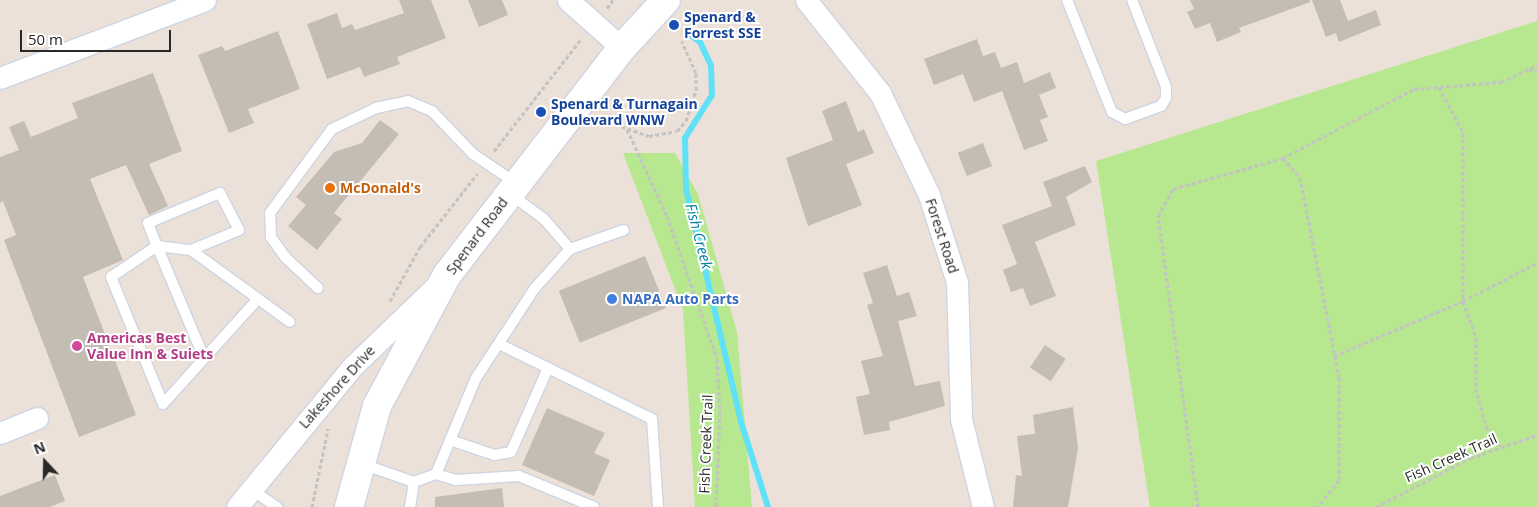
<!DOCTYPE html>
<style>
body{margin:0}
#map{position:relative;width:1537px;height:507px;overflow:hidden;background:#ece1d8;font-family:"Open Sans",sans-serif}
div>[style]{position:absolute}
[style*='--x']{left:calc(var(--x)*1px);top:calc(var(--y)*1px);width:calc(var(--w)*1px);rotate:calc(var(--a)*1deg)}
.green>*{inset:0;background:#b7e88f}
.stream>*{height:6px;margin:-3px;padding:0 3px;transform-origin:3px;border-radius:3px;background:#61e1f8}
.building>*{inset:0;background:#c3bdb4;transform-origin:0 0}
.path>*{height:3px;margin-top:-1.5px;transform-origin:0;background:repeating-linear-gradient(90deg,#c3c3c3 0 4px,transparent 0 6.5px)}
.roads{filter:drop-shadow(1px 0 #cdd4e3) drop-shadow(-1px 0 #cdd4e3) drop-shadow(0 1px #cdd4e3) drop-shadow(0 -1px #cdd4e3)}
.service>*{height:10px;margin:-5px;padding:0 5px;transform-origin:5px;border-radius:5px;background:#fff}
.minor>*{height:21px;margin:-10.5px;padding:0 10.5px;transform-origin:10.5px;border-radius:10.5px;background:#fff}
.secondary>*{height:28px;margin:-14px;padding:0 14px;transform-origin:14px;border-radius:14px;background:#fff}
.dots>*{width:14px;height:14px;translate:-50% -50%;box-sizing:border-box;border:2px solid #fff;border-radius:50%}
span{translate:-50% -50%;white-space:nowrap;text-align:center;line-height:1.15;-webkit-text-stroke:4px #fff;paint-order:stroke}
.transit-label{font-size:14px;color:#164399;font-weight:700}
.left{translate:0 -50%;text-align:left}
.food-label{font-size:14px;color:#c56008;font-weight:700}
.street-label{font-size:14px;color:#282828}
.shop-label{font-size:14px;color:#366cbe;font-weight:700}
.hotel-label{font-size:14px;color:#b23c85;font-weight:700}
.water-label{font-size:15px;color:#027da2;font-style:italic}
.north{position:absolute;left:20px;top:437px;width:50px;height:50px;-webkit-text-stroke:4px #fff;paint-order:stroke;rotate:339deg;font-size:14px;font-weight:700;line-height:20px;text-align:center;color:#282828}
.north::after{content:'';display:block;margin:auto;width:18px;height:22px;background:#282828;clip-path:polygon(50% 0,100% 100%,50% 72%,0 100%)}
.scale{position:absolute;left:20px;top:30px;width:151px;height:22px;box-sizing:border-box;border:2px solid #282828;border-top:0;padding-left:6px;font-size:15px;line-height:18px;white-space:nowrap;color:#282828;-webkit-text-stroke:4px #fff;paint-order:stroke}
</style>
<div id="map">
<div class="green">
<i style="clip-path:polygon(1537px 21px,1537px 507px,1150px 507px,1096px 161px)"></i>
<i style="clip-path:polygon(623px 153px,675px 153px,698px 194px,737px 332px,752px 507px,695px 507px,683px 310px)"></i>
</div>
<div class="stream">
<i style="--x:688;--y:33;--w:15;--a:37"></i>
<i style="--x:700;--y:42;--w:26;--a:65"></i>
<i style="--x:711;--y:66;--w:29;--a:88"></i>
<i style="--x:712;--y:95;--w:51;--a:122.1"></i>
<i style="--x:685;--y:138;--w:51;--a:88.9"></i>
<i style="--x:686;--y:189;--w:239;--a:76.7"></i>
<i style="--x:741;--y:422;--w:89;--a:72.4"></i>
</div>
<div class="building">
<i style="clip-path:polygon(399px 0,431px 0,446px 38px,397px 57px,400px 64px,364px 77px,360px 67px,327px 79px,307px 24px,337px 13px,342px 28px,352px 24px,355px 30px,404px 13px)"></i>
<i style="clip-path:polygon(468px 0,502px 0,508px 15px,479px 27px)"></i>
<i style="clip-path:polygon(1190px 0,1310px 0,1310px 2px,1239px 28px,1241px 32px,1217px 42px,1210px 23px,1195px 29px,1187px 12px,1194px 9px)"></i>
<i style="clip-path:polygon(1312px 0,1340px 0,1348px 21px,1376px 10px,1381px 25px,1339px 42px,1336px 33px,1326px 37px)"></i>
<i style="clip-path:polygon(278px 31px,300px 89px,248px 109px,254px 123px,229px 133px,198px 55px,222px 46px,225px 51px)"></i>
<i style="clip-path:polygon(977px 39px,983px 56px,995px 52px,1001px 68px,1017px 62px,1024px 83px,1050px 72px,1056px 88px,1039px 95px,1048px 117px,1040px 120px,1048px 141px,1024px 150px,1002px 91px,974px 102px,963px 74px,934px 85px,924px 59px)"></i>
<i style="clip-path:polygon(153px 73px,182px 151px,149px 164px,168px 206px,149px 215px,126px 165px,90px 179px,123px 260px,83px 277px,136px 415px,79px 437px,4px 240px,16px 235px,3px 201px,0 203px,0 157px,19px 150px,9px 127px,24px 121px,31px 137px,78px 118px,72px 103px)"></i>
<i style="clip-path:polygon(846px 101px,858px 132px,864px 129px,874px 153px,846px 164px,862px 205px,808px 226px,786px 158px,833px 140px,822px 111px)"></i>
<i style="clip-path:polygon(380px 120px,399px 134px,334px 213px,342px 219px,317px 250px,288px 226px,306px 205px,296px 197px,334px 152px,362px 143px)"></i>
<i style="left:983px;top:143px;width:25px;height:27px;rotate:69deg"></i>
<i style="clip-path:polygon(1085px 166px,1092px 182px,1066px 197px,1076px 225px,1035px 242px,1056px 296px,1030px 306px,1023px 288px,1011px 292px,1003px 270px,1017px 264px,1002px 225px,1052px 206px,1043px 182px)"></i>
<i style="left:645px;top:256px;width:56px;height:93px;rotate:68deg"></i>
<i style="clip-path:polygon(887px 265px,897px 296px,909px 292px,917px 316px,898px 321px,915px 386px,940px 381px,945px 406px,889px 422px,890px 430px,864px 435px,856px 397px,870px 394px,861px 361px,883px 356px,867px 305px,873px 303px,863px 273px)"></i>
<i style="left:1045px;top:345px;width:25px;height:27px;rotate:34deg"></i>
<i style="clip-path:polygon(1073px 407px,1078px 448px,1068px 507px,1013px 507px,1016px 475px,1022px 476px,1017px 436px,1035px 434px,1033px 415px)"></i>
<i style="clip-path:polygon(547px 408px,605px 433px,594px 453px,610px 460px,594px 496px,522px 465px)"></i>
<i style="clip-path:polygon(55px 475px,65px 501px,50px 507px,0 507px,0 496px)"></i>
<i style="clip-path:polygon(502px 488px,504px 507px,435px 507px,435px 497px)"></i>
</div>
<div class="path">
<i style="--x:607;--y:8;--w:10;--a:-53"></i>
<i style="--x:1529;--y:69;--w:8;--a:14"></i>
<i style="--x:1439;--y:87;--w:51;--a:61.9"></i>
<i style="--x:1463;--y:132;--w:169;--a:90"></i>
<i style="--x:1463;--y:301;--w:38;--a:70"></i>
<i style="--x:1476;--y:337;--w:51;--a:90"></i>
<i style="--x:1476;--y:388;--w:40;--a:75.6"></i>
<i style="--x:1486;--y:427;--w:24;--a:52"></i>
<i style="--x:609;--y:122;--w:42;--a:19.3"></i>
<i style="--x:649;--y:136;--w:28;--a:-10"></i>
<i style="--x:677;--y:131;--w:13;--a:-48"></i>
<i style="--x:686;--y:121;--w:33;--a:-72"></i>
<i style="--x:696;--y:90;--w:17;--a:-90"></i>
<i style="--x:696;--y:73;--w:35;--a:-114"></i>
<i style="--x:627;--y:129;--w:96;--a:65.3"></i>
<i style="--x:667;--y:216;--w:151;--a:70.7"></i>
<i style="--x:717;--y:359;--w:53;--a:86.8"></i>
<i style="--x:720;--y:412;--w:95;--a:92.4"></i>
<i style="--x:494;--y:151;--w:143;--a:-52.1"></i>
<i style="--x:1283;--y:158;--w:25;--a:48"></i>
<i style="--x:1300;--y:177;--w:205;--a:79"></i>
<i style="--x:1339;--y:378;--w:102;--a:90"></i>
<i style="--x:1339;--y:480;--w:35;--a:129"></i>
<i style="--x:390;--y:301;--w:62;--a:-60.9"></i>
<i style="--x:420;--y:247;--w:93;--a:-52"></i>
<i style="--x:1334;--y:356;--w:140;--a:-23.1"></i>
<i style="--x:1463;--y:301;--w:83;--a:-27.2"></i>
<i style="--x:312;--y:507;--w:80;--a:-78.4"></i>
<i style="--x:1198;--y:507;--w:294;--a:-97.8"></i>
<i style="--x:1158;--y:216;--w:31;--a:-61"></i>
<i style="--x:1173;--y:189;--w:114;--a:-15.7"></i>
<i style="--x:1283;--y:158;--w:148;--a:-27.8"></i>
<i style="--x:1414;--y:89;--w:87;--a:-4.6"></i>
<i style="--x:1501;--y:82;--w:40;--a:-25"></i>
<i style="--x:1376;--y:507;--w:106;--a:-27.5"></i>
<i style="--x:1470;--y:458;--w:71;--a:-18.9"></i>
</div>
<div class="roads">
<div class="service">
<i style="--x:1067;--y:0;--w:121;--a:68.1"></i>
<i style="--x:1112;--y:112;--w:15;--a:28"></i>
<i style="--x:1125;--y:119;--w:38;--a:-20"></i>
<i style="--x:1161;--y:106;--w:9;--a:-58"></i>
<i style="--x:1166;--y:98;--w:11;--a:-90"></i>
<i style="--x:1166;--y:87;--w:93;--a:-111.3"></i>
<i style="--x:510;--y:194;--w:42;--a:36.3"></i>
<i style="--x:544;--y:219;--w:40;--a:49"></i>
<i style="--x:570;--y:249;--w:57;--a:-19.4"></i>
<i style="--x:157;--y:246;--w:34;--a:7"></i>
<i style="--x:191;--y:250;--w:122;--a:36"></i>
<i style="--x:157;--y:246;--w:121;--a:67.2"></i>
<i style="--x:191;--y:250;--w:52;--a:-22.6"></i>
<i style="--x:239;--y:230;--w:42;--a:-117.2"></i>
<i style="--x:220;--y:193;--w:78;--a:157.4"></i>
<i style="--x:148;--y:223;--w:25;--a:69"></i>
<i style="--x:157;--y:246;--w:55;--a:146"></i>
<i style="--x:111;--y:277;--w:137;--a:67.7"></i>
<i style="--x:163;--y:404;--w:142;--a:-47.9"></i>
<i style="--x:318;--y:288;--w:44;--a:-136.8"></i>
<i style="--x:286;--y:258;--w:26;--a:-126"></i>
<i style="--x:271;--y:237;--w:24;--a:-92"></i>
<i style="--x:270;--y:213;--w:104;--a:-53.6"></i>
<i style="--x:332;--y:129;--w:49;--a:-25.5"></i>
<i style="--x:376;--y:108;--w:33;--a:-12"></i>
<i style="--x:408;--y:101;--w:26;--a:23"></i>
<i style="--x:432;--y:111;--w:59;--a:46.4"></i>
<i style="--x:473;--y:154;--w:52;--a:34"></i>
<i style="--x:499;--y:344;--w:170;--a:26.1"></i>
<i style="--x:652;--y:419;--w:88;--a:86.1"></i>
<i style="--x:450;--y:440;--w:46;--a:18.8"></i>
<i style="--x:494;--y:455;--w:17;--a:-10"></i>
<i style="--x:511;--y:452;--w:92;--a:-66.2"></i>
<i style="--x:362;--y:464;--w:55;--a:19.1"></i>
<i style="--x:414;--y:482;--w:23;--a:-20"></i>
<i style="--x:436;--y:474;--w:104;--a:-67.4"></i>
<i style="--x:476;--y:378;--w:108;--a:-56.8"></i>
<i style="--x:535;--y:288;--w:52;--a:-48.1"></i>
<i style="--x:436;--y:474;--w:21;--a:17"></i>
<i style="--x:456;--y:480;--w:63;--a:-3.6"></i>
<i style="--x:519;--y:476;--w:81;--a:22.5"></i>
<i style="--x:251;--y:489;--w:32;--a:35"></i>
<i style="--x:410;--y:507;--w:25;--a:-81"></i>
</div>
<div class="minor">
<i style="--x:568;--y:0;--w:72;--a:41.6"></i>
<i style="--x:806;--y:0;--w:119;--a:51.5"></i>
<i style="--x:880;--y:93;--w:113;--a:64.3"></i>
<i style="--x:929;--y:195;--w:91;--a:72.2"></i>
<i style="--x:957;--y:282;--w:137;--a:88.3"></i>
<i style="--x:961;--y:419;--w:91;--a:76"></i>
<i style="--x:0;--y:78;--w:219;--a:-20.8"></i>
<i style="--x:0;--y:433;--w:40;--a:-22"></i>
<i style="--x:237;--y:507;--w:183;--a:-50.6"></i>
<i style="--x:353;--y:366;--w:114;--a:-43.9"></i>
</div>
<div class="secondary">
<i style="--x:349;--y:507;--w:105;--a:-74.5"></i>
<i style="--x:377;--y:406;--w:149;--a:-61.9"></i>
<i style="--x:447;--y:275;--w:287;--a:-52.4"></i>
<i style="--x:622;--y:48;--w:65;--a:-47.5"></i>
</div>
</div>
<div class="dots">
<i style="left:674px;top:25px;background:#1a4fb4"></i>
<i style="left:541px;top:112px;background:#1a4fb4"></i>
<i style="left:330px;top:188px;background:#e8710a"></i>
<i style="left:612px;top:299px;background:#3f7fe0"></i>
<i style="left:77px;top:346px;background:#d1479c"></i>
</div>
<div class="transit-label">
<span class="left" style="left:684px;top:25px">Spenard &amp;<br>Forrest SSE</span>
<span class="left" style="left:551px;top:112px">Spenard &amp; Turnagain<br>Boulevard WNW</span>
</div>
<div class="food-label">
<span class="left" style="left:340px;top:188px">McDonald's</span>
</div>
<div class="street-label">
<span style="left:477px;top:236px;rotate:-53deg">Spenard Road</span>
<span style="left:942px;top:236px;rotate:72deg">Forest Road</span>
<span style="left:337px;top:387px;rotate:-48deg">Lakeshore Drive</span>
<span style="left:706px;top:444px;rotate:-88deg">Fish Creek Trail</span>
<span style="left:1451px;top:458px;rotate:-24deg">Fish Creek Trail</span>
</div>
<div class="shop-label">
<span class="left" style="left:622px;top:299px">NAPA Auto Parts</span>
</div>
<div class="hotel-label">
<span class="left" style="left:87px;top:346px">Americas Best<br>Value Inn &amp; Suiets</span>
</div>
<div class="water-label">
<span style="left:699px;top:236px;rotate:75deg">Fish Creek</span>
</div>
<div class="north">N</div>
<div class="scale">50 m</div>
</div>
